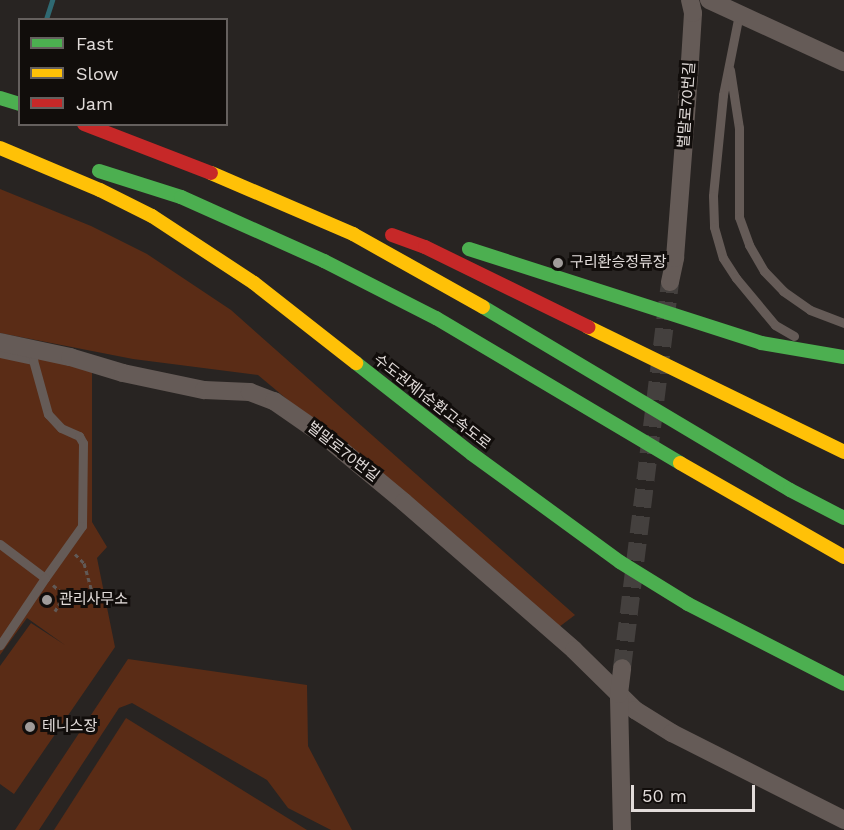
<!DOCTYPE html>
<meta charset="utf-8">
<style>
body{margin:0}
#map{position:relative;width:844px;height:830px;overflow:hidden;background:#282422;font-family:"Work Sans","Noto Sans KR",sans-serif}
div>[style]{position:absolute}
[style*='--x']{left:calc(var(--x)*1px);top:calc(var(--y)*1px);width:calc(var(--w)*1px);rotate:calc(var(--a)*1deg)}
.green>*{inset:0;background:#5a2c16}
.stream>*{height:5px;margin:-2.5px;padding:0 2.5px;transform-origin:2.5px;border-radius:2.5px;background:#2f6972}
.street-tunnel>*{height:18px;margin-top:-9px;transform-origin:0;background:repeating-linear-gradient(90deg,#44403e 0 18px,transparent 0 27px)}
.path>*{height:3px;margin-top:-1.5px;transform-origin:0;background:repeating-linear-gradient(90deg,#615a57 0 4.5px,transparent 0 7.5px)}
.lane>*{height:9px;margin:-4.5px;padding:0 4.5px;transform-origin:4.5px;border-radius:4.5px;background:#655b57}
.street>*{height:18px;margin:-9px;padding:0 9px;transform-origin:9px;border-radius:9px;background:#655b57}
.fast>*{height:14px;margin:-7px;padding:0 7px;transform-origin:7px;border-radius:7px;background:#4caf50}
.slow>*{height:14px;margin:-7px;padding:0 7px;transform-origin:7px;border-radius:7px;background:#ffc107}
.jam>*{height:14px;margin:-7px;padding:0 7px;transform-origin:7px;border-radius:7px;background:#c62828}
.dots>*{width:16px;height:16px;translate:-50% -50%;box-sizing:border-box;border:3px solid #110d0b;border-radius:50%}
span{translate:-50% -50%;white-space:nowrap;text-align:center;line-height:1.15;-webkit-text-stroke:6px #110d0b;paint-order:stroke}
.street-label{font-size:15px;color:#e2dcda}
.poi-label{font-size:15px;color:#e2dcda}
.left{translate:0 -50%;text-align:left}
.legend{position:absolute;left:18px;top:18px;width:210px;height:108px;box-sizing:border-box;background:#110d0b;border:2px solid #65605e;margin:0;padding:8px 10px;list-style:none;font-size:18px;color:#e2dcda}
.legend li{display:flex;align-items:center;gap:12px;height:30px}
.legend b{width:30px;border:2px solid #65605e}
.scale{position:absolute;left:631px;top:785px;width:124px;height:27px;box-sizing:border-box;border:3px solid #e2dcda;border-top:0;padding-left:8px;font-size:18px;line-height:21px;white-space:nowrap;color:#e2dcda;-webkit-text-stroke:4px #110d0b;paint-order:stroke}
</style>
<div id="map">
<div class="green">
<i style="clip-path:polygon(0 189px,91px 226px,147px 254px,231px 310px,575px 615px,559px 627px,258px 375px,133px 359px,0 333px)"></i>
<i style="clip-path:polygon(0 345px,92px 366px,92px 522px,107px 547px,97px 558px,115px 647px,14px 794px,0 784px,0 666px,31px 623px,65px 645px,27px 618px,0 655px)"></i>
<i style="clip-path:polygon(128px 659px,307px 685px,308px 746px,352px 830px,331px 830px,288px 808px,267px 780px,132px 703px,119px 708px,39px 830px,15px 830px)"></i>
<i style="clip-path:polygon(126px 718px,307px 830px,54px 830px)"></i>
</div>
<div class="stream">
<i style="--x:46;--y:19;--w:20;--a:-72"></i>
</div>
<div class="street-tunnel">
<i style="--x:622;--y:668;--w:389;--a:-82.9"></i>
</div>
<div class="path">
<i style="--x:75;--y:554;--w:13;--a:45"></i>
<i style="--x:84;--y:563;--w:45;--a:74.4"></i>
<i style="--x:53;--y:585;--w:16;--a:40"></i>
<i style="--x:65;--y:595;--w:19;--a:122"></i>
</div>
<div class="lane">
<i style="--x:739;--y:14;--w:83;--a:101.2"></i>
<i style="--x:723;--y:95;--w:101;--a:95.7"></i>
<i style="--x:713;--y:196;--w:31;--a:88"></i>
<i style="--x:714;--y:227;--w:32;--a:74"></i>
<i style="--x:723;--y:258;--w:24;--a:57"></i>
<i style="--x:736;--y:278;--w:61;--a:50.3"></i>
<i style="--x:775;--y:325;--w:22;--a:30"></i>
<i style="--x:730;--y:70;--w:59;--a:81.2"></i>
<i style="--x:739;--y:128;--w:89;--a:90"></i>
<i style="--x:739;--y:217;--w:30;--a:70"></i>
<i style="--x:749;--y:245;--w:30;--a:60"></i>
<i style="--x:764;--y:271;--w:28;--a:46"></i>
<i style="--x:783;--y:291;--w:33;--a:35"></i>
<i style="--x:810;--y:310;--w:36;--a:21"></i>
<i style="--x:0;--y:353;--w:34;--a:12"></i>
<i style="--x:33;--y:360;--w:56;--a:74.5"></i>
<i style="--x:48;--y:414;--w:19;--a:47"></i>
<i style="--x:61;--y:428;--w:20;--a:24"></i>
<i style="--x:79;--y:436;--w:8;--a:60"></i>
<i style="--x:83;--y:443;--w:83;--a:90.7"></i>
<i style="--x:82;--y:526;--w:64;--a:125.4"></i>
<i style="--x:0;--y:544;--w:56;--a:37.1"></i>
<i style="--x:45;--y:578;--w:81;--a:123.9"></i>
</div>
<div class="street">
<i style="--x:709;--y:0;--w:149;--a:24.7"></i>
<i style="--x:670;--y:282;--w:25;--a:-78"></i>
<i style="--x:675;--y:258;--w:198;--a:-85.6"></i>
<i style="--x:690;--y:61;--w:48;--a:-86.4"></i>
<i style="--x:693;--y:13;--w:13;--a:-103"></i>
<i style="--x:0;--y:342;--w:72;--a:12.1"></i>
<i style="--x:70;--y:357;--w:55;--a:16.8"></i>
<i style="--x:123;--y:373;--w:83;--a:11.9"></i>
<i style="--x:204;--y:390;--w:46;--a:2.5"></i>
<i style="--x:250;--y:392;--w:26;--a:21"></i>
<i style="--x:274;--y:401;--w:65;--a:34.9"></i>
<i style="--x:327;--y:438;--w:100;--a:39.7"></i>
<i style="--x:404;--y:502;--w:225;--a:41"></i>
<i style="--x:574;--y:650;--w:86;--a:44.5"></i>
<i style="--x:635;--y:710;--w:44;--a:31.9"></i>
<i style="--x:672;--y:733;--w:193;--a:26.8"></i>
<i style="--x:622;--y:830;--w:136;--a:-91.3"></i>
<i style="--x:619;--y:694;--w:26;--a:-83"></i>
</div>
<div class="fast">
<i style="--x:0;--y:98;--w:21;--a:17"></i>
<i style="--x:99;--y:171;--w:86;--a:17.6"></i>
<i style="--x:181;--y:197;--w:157;--a:24.1"></i>
<i style="--x:324;--y:261;--w:126;--a:27"></i>
<i style="--x:436;--y:318;--w:284;--a:30.7"></i>
<i style="--x:469;--y:249;--w:307;--a:17.8"></i>
<i style="--x:761;--y:343;--w:84;--a:9.6"></i>
<i style="--x:483;--y:307;--w:357;--a:30.8"></i>
<i style="--x:790;--y:490;--w:61;--a:27.4"></i>
<i style="--x:356;--y:363;--w:147;--a:38.1"></i>
<i style="--x:472;--y:454;--w:183;--a:36.1"></i>
<i style="--x:620;--y:562;--w:80;--a:31.7"></i>
<i style="--x:688;--y:604;--w:175;--a:27.1"></i>
</div>
<div class="slow">
<i style="--x:0;--y:148;--w:108;--a:22.8"></i>
<i style="--x:100;--y:190;--w:58;--a:26.6"></i>
<i style="--x:152;--y:216;--w:122;--a:33.3"></i>
<i style="--x:254;--y:283;--w:130;--a:38.1"></i>
<i style="--x:211;--y:173;--w:155;--a:23.2"></i>
<i style="--x:353;--y:234;--w:149;--a:29.3"></i>
<i style="--x:588;--y:327;--w:285;--a:26"></i>
<i style="--x:680;--y:463;--w:189;--a:29.8"></i>
</div>
<div class="jam">
<i style="--x:84;--y:124;--w:136;--a:21.1"></i>
<i style="--x:392;--y:235;--w:35;--a:20"></i>
<i style="--x:425;--y:247;--w:182;--a:26.1"></i>
</div>
<div class="dots">
<i style="left:558px;top:263px;background:#a19c9a"></i>
<i style="left:47px;top:600px;background:#a19c9a"></i>
<i style="left:30px;top:727px;background:#a19c9a"></i>
</div>
<div class="street-label">
<span style="left:687px;top:105px;rotate:-86deg">벌말로70번길</span>
<span style="left:432px;top:402px;rotate:38deg">수도권제1순환고속도로</span>
<span style="left:343px;top:452px;rotate:38deg">벌말로70번길</span>
</div>
<div class="poi-label">
<span class="left" style="left:570px;top:263px">구리환승정류장</span>
<span class="left" style="left:59px;top:600px">관리사무소</span>
<span class="left" style="left:42px;top:727px">테니스장</span>
</div>
<ul class="legend">
<li><b style="height:8px;background:#4caf50"></b>Fast</li>
<li><b style="height:8px;background:#ffc107"></b>Slow</li>
<li><b style="height:8px;background:#c62828"></b>Jam</li>
</ul>
<div class="scale">50 m</div>
</div>
